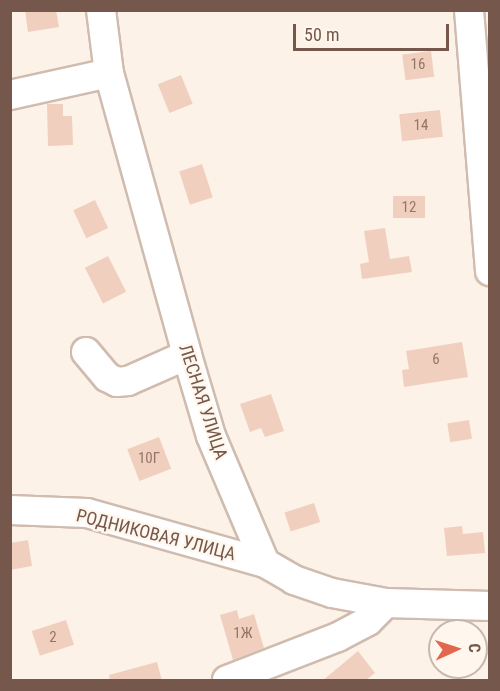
<!DOCTYPE html>
<meta charset="utf-8">
<style>
body{margin:0}
#map{position:relative;width:500px;height:691px;overflow:hidden;background:#fcf2e7;font-family:"Roboto Condensed",sans-serif}
div>[style]{position:absolute}
[style*='--x']{left:calc(var(--x)*1px);top:calc(var(--y)*1px);width:calc(var(--w)*1px);rotate:calc(var(--a)*1deg)}
.building>*{inset:0;background:#f1cfbf;transform-origin:0 0}
.roads{filter:drop-shadow(2px 0 #d0bcaf) drop-shadow(-2px 0 #d0bcaf) drop-shadow(0 2px #d0bcaf) drop-shadow(0 -2px #d0bcaf)}
.minor>*{height:28px;margin:-14px;padding:0 14px;transform-origin:14px;border-radius:14px;background:#fff}
span{translate:-50% -50%;white-space:nowrap;text-align:center;line-height:1.15;-webkit-text-stroke:4.5px #fff6ed;paint-order:stroke}
.number-label{font-size:15px;color:#947668}
.number-label span{-webkit-text-stroke-width:0}
.street-label{font-size:18px;color:#75584b}
.frame{position:absolute;inset:0;border:12px solid #75584b;pointer-events:none}
.north{position:absolute;left:428px;top:619px;width:60px;height:60px;box-sizing:border-box;background:#fff6ed;border:2px solid #c8b7ac;border-radius:50%;rotate:87deg;font-size:16px;font-weight:700;line-height:24px;text-align:center;color:#75584b}
.north::after{content:'';display:block;margin:auto;width:21px;height:27px;background:#e3664f;clip-path:polygon(50% 0,100% 100%,50% 72%,0 100%)}
.scale{position:absolute;left:293px;top:24px;width:156px;height:27px;box-sizing:border-box;border:3px solid #75584b;border-top:0;padding-left:8px;font-size:18px;line-height:21px;white-space:nowrap;color:#75584b;-webkit-text-stroke:4px #fff6ed;paint-order:stroke}
</style>
<div id="map">
<div class="building">
<i style="clip-path:polygon(25px 10px,56px 10px,59px 27px,28px 32px)"></i>
<i style="left:431px;top:51px;width:26px;height:29px;rotate:83deg"></i>
<i style="left:181px;top:75px;width:31px;height:25px;rotate:68deg"></i>
<i style="clip-path:polygon(47px 104px,63px 104px,63px 116px,72px 116px,73px 145px,48px 146px)"></i>
<i style="left:440px;top:110px;width:27px;height:41px;rotate:84deg"></i>
<i style="left:202px;top:164px;width:35px;height:24px;rotate:72deg"></i>
<i style="left:425px;top:196px;width:22px;height:32px;rotate:90deg"></i>
<i style="left:95px;top:200px;width:31px;height:24px;rotate:65deg"></i>
<i style="clip-path:polygon(385px 228px,390px 259px,409px 256px,412px 272px,362px 279px,360px 264px,369px 262px,364px 231px)"></i>
<i style="left:108px;top:256px;width:40px;height:26px;rotate:63deg"></i>
<i style="clip-path:polygon(462px 342px,468px 377px,404px 387px,402px 370px,409px 369px,406px 351px)"></i>
<i style="clip-path:polygon(271px 394px,284px 431px,265px 437px,261px 428px,250px 432px,240px 404px)"></i>
<i style="left:469px;top:420px;width:19px;height:22px;rotate:81deg"></i>
<i style="left:159px;top:437px;width:34px;height:34px;rotate:69deg"></i>
<i style="left:314px;top:503px;width:20px;height:31px;rotate:72deg"></i>
<i style="clip-path:polygon(462px 526px,463px 534px,483px 532px,485px 553px,447px 556px,444px 528px)"></i>
<i style="clip-path:polygon(28px 540px,32px 566px,10px 570px,10px 543px)"></i>
<i style="clip-path:polygon(237px 610px,239px 619px,254px 614px,264px 648px,233px 660px,220px 615px)"></i>
<i style="left:66px;top:620px;width:26px;height:36px;rotate:72deg"></i>
<i style="clip-path:polygon(358px 651px,375px 673px,365px 681px,322px 681px)"></i>
<i style="clip-path:polygon(157px 662px,162px 681px,110px 681px,109px 675px)"></i>
</div>
<div class="roads">
<div class="minor">
<i style="--x:101;--y:10;--w:64;--a:82.8"></i>
<i style="--x:109;--y:73;--w:293;--a:74.5"></i>
<i style="--x:187;--y:355;--w:84;--a:73.5"></i>
<i style="--x:211;--y:436;--w:138;--a:67"></i>
<i style="--x:469;--y:10;--w:262;--a:85.4"></i>
<i style="--x:10;--y:95;--w:101;--a:-12.5"></i>
<i style="--x:86;--y:352;--w:33;--a:50"></i>
<i style="--x:107;--y:377;--w:11;--a:27"></i>
<i style="--x:117;--y:382;--w:11;--a:-5"></i>
<i style="--x:128;--y:381;--w:64;--a:-23.8"></i>
<i style="--x:10;--y:510;--w:77;--a:2.2"></i>
<i style="--x:87;--y:513;--w:185;--a:15.7"></i>
<i style="--x:265;--y:563;--w:34;--a:30"></i>
<i style="--x:294;--y:580;--w:40;--a:18.9"></i>
<i style="--x:332;--y:593;--w:55;--a:10.5"></i>
<i style="--x:386;--y:603;--w:104;--a:1.7"></i>
<i style="--x:227;--y:680;--w:119;--a:-21.2"></i>
<i style="--x:338;--y:637;--w:34;--a:-28"></i>
<i style="--x:368;--y:621;--w:25;--a:-45"></i>
</div>
</div>
<div class="number-label">
<span style="left:418px;top:65px">16</span>
<span style="left:421px;top:126px">14</span>
<span style="left:409px;top:208px">12</span>
<span style="left:436px;top:360px">6</span>
<span style="left:149px;top:459px">10Г</span>
<span style="left:243px;top:634px">1Ж</span>
<span style="left:53px;top:638px">2</span>
</div>
<div class="street-label">
<span style="left:203px;top:402px;rotate:72deg">ЛЕСНАЯ УЛИЦА</span>
<span style="left:156px;top:535px;rotate:14deg">РОДНИКОВАЯ УЛИЦА</span>
</div>
<div class="frame"></div>
<div class="north">С</div>
<div class="scale">50 m</div>
</div>
